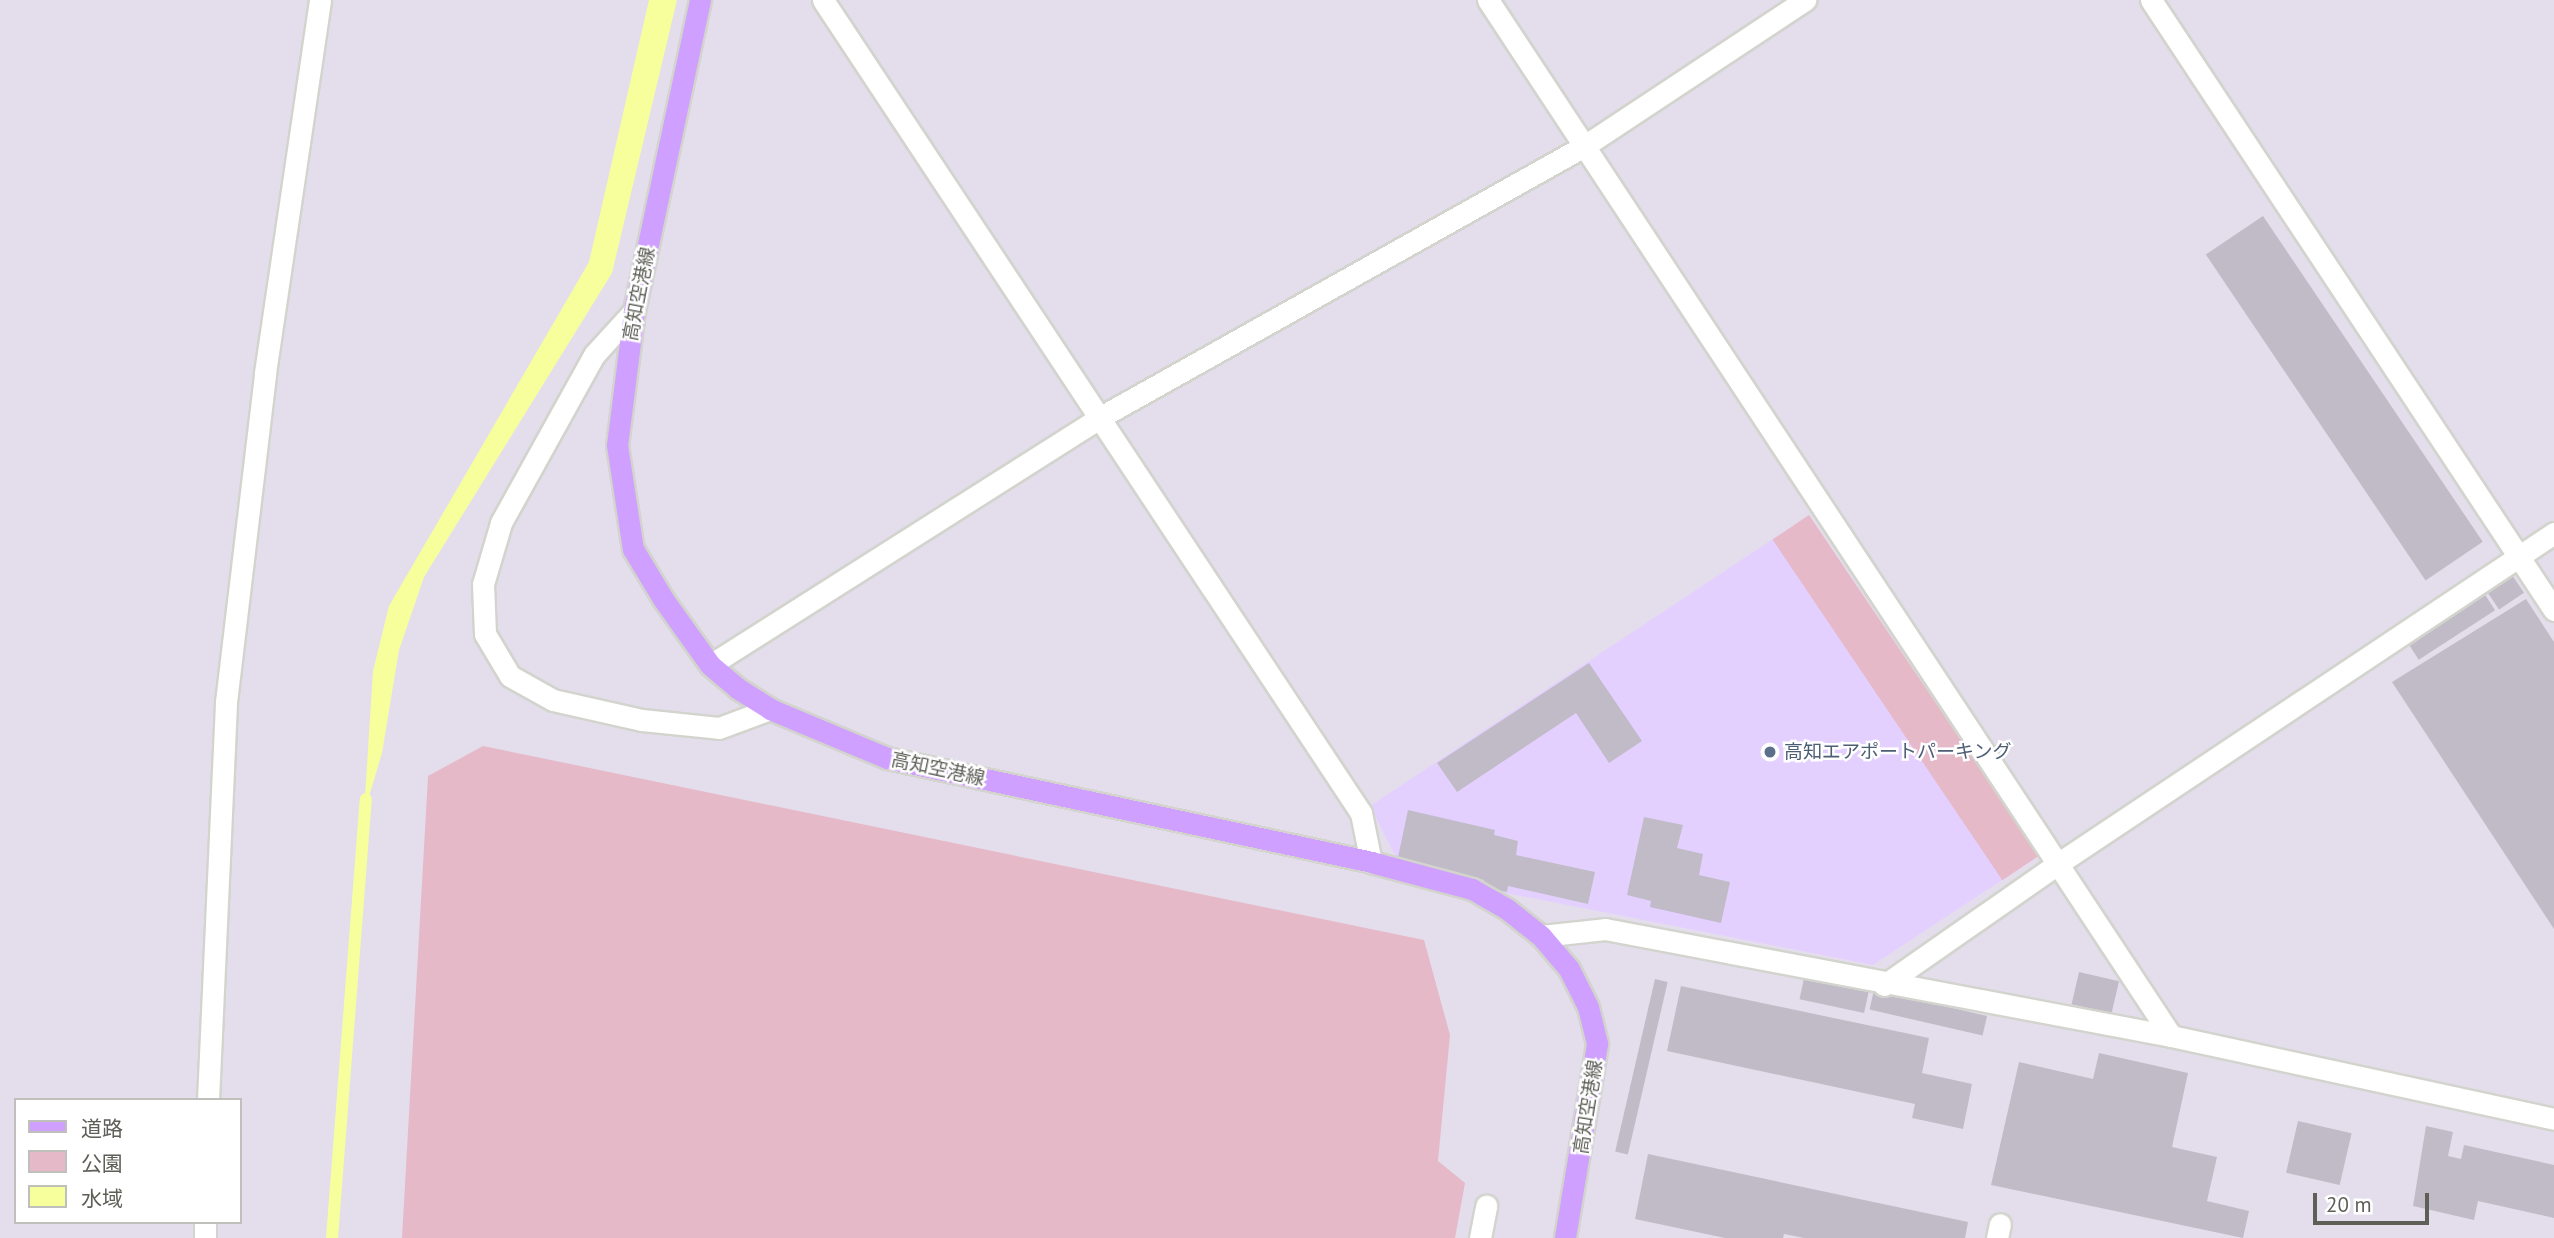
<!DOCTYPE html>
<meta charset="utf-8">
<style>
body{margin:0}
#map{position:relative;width:2554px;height:1238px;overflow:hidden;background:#e4deec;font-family:"PT Sans","Noto Sans JP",sans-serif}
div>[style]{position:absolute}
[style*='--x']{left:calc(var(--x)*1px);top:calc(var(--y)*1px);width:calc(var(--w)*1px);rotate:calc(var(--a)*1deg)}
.commercial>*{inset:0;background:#e4d0ff}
.green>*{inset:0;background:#e5b9c8;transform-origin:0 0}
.water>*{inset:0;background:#f6ff9b}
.stream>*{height:12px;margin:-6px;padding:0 6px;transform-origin:6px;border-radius:6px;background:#f6ff9b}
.building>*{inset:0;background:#c0bbc6;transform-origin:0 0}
.roads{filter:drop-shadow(2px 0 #d2d4cd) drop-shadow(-2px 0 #d2d4cd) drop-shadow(0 2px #d2d4cd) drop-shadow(0 -2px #d2d4cd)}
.service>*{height:21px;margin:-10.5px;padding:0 10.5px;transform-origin:10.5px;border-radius:10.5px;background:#fff}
.minor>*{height:21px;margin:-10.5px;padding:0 10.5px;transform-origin:10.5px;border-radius:10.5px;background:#fff}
.primary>*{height:21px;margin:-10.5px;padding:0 10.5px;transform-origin:10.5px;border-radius:10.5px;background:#cfa0ff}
.dots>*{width:19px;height:19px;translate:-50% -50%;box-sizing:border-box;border:4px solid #fff;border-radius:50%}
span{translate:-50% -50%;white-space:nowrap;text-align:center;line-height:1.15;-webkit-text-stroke:5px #fff;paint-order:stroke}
.street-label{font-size:19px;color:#5e6058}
.service-label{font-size:19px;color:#4e5e75}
.left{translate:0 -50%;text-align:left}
.legend{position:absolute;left:14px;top:1098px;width:228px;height:126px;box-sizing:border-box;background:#fff;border:2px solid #bfbfbc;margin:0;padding:9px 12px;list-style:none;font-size:21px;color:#5e6058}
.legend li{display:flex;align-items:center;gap:14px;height:35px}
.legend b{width:35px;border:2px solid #bfbfbc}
.scale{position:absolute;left:2313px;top:1193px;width:116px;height:32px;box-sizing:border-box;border:4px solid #5e6058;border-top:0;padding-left:9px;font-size:21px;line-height:24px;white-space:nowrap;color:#5e6058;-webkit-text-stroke:5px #fff;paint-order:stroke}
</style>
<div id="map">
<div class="commercial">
<i style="clip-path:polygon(1809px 515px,2037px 857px,1873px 965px,1404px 873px,1370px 806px)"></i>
</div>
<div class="green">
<i style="left:1809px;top:515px;width:411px;height:44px;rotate:56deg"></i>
<i style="clip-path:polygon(483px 746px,1424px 940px,1450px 1035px,1438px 1161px,1465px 1183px,1455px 1238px,402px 1238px,428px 776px)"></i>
</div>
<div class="water">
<i style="clip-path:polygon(649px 0,677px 0,612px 273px,424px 577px,399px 650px,382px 753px,364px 813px,373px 671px,389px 606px,589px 262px)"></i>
</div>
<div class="stream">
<i style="--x:332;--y:1238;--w:440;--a:-85.6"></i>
</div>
<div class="building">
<i style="left:2263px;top:216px;width:393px;height:69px;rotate:56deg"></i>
<i style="left:2510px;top:572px;width:25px;height:30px;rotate:56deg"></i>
<i style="left:2482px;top:590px;width:24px;height:91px;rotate:57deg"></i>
<i style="clip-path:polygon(2526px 599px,2554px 642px,2554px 929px,2392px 682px)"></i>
<i style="clip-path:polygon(1589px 663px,1642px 741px,1609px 763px,1576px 713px,1457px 792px,1437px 763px)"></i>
<i style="clip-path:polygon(1408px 810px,1495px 830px,1494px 835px,1518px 841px,1516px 855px,1595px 872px,1588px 904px,1508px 886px,1507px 892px,1482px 887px,1484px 880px,1397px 862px)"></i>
<i style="clip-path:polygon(1644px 817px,1683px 825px,1677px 848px,1703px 854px,1699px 875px,1730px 882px,1721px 923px,1650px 907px,1651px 901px,1627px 895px)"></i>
<i style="left:1806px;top:969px;width:66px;height:31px;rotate:12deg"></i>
<i style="left:2079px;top:972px;width:41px;height:33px;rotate:13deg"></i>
<i style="left:1655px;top:979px;width:13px;height:177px;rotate:13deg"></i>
<i style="clip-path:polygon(1681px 986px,1929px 1038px,1922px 1073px,1972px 1084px,1963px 1129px,1912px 1118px,1915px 1104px,1667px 1051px)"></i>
<i style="left:1874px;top:990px;width:116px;height:20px;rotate:13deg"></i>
<i style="clip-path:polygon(2099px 1053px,2188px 1073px,2172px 1147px,2217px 1157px,2207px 1201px,2249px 1211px,2243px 1238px,1991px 1185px,2019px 1062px,2093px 1079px)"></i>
<i style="left:2298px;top:1121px;width:55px;height:53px;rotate:13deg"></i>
<i style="clip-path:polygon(2426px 1126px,2453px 1132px,2448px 1156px,2461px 1159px,2464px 1145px,2554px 1165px,2554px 1218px,2478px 1201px,2474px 1220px,2413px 1206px)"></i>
<i style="clip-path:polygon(1648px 1154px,1968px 1222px,1965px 1238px,1804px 1238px,1784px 1234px,1783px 1238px,1725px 1238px,1635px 1219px)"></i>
</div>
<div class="roads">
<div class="service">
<i style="--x:1480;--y:1238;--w:33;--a:-79"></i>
</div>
<div class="minor">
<i style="--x:823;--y:0;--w:975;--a:56.51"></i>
<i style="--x:1361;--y:813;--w:50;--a:78.5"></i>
<i style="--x:1488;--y:0;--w:1241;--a:56.6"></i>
<i style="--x:2151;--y:0;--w:731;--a:56.55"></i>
<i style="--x:634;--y:311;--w:59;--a:132.3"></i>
<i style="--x:594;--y:355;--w:192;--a:119"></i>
<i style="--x:501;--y:523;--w:64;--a:106.4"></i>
<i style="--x:483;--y:584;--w:50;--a:87.7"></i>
<i style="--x:485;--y:634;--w:49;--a:59.2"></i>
<i style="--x:510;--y:676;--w:49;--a:29.2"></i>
<i style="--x:553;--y:700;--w:91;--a:12.7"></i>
<i style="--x:642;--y:720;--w:77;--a:5.9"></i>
<i style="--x:719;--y:728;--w:54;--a:-20.4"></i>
<i style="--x:710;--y:665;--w:459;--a:-32.4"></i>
<i style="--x:1097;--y:419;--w:561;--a:-29.26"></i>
<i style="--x:1586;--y:145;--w:263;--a:-33.5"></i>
<i style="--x:1541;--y:936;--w:64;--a:-6.2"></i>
<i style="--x:1605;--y:929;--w:576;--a:10.71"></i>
<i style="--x:2171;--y:1036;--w:392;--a:12.2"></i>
<i style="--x:1884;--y:985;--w:213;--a:-34.9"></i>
<i style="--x:2059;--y:863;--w:595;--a:-33.69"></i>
<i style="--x:208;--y:1100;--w:398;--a:-87.4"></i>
<i style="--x:226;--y:702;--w:331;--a:-83.2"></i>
<i style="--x:265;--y:373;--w:377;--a:-81.6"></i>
<i style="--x:205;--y:1238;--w:16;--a:-90"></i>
<i style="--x:1997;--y:1238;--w:14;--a:-78"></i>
</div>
<div class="primary">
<i style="--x:700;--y:0;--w:318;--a:102"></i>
<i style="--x:634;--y:311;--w:135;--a:97.2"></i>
<i style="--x:617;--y:445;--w:105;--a:81.3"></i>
<i style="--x:633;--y:549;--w:58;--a:59"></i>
<i style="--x:663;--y:599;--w:81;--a:54.5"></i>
<i style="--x:710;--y:665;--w:35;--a:40"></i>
<i style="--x:737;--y:688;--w:39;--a:32"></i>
<i style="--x:770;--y:709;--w:127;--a:22.7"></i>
<i style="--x:887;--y:758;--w:495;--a:12.1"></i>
<i style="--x:1371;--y:862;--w:105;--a:15"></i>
<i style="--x:1472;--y:889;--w:40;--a:29.7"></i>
<i style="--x:1507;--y:909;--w:43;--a:38.5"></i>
<i style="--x:1541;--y:936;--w:43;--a:49.7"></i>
<i style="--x:1569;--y:969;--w:42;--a:63.4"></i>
<i style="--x:1588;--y:1007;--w:38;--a:76"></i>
<i style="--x:1597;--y:1044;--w:197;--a:99.4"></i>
</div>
</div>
<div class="dots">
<i style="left:1770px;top:752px;background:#5c6f8a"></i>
</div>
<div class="street-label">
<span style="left:639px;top:294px;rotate:-79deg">高知空港線</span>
<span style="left:938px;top:769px;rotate:12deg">高知空港線</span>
<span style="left:1588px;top:1107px;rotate:-81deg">高知空港線</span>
</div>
<div class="service-label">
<span class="left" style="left:1784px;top:752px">高知エアポートパーキング</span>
</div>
<ul class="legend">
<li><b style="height:9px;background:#cfa0ff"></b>道路</li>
<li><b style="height:19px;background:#e5b9c8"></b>公園</li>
<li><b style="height:19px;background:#f6ff9b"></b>水域</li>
</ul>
<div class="scale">20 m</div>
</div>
